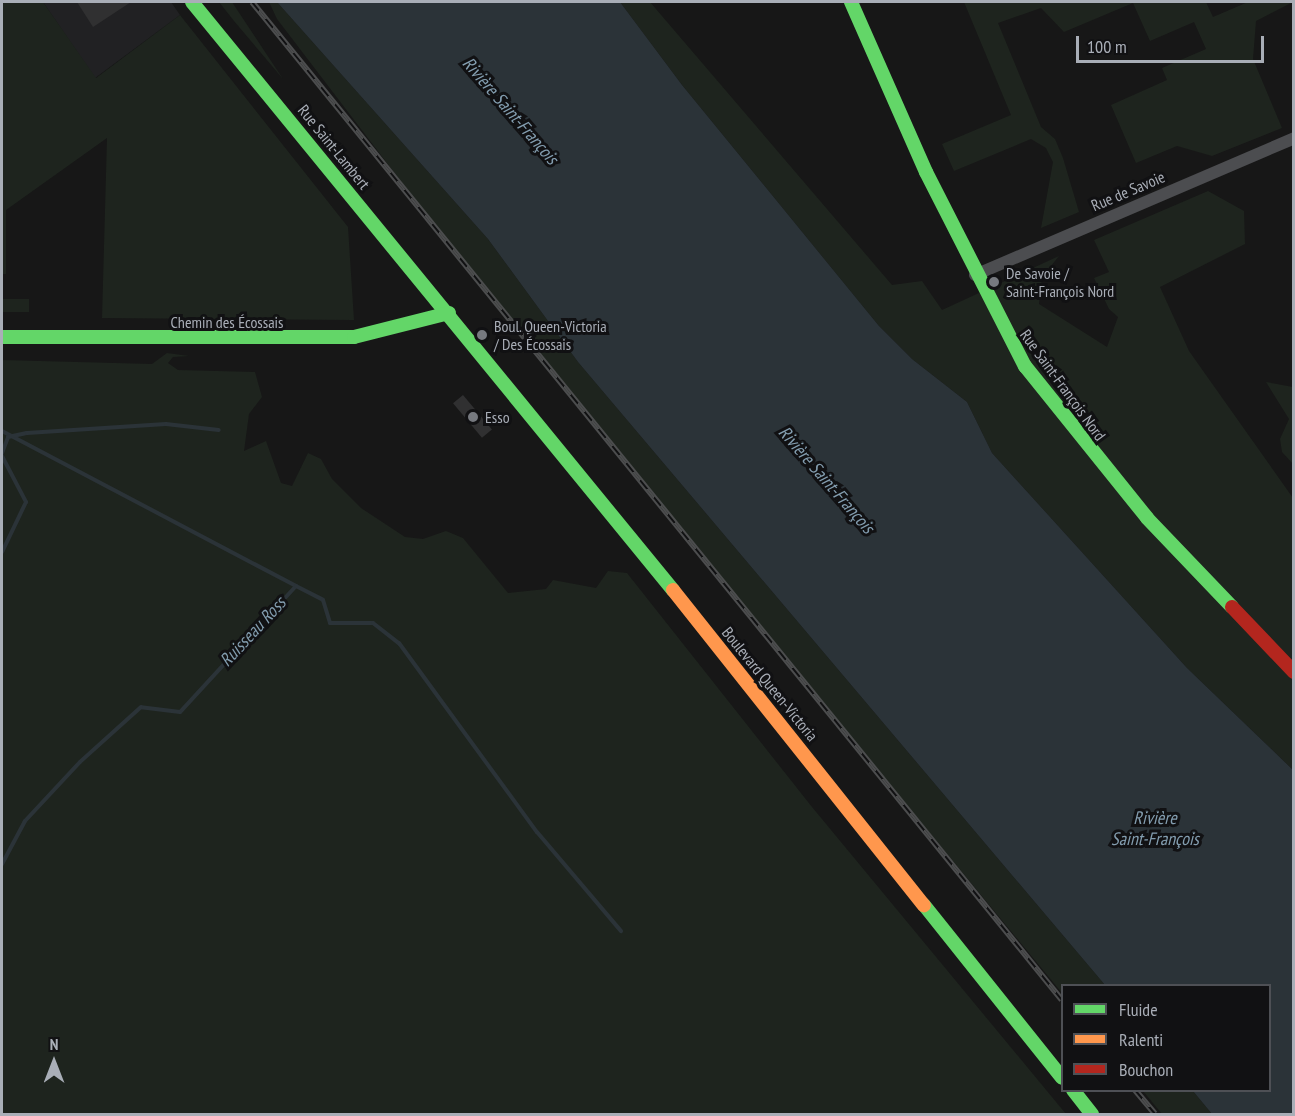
<!DOCTYPE html>
<meta charset="utf-8">
<style>
body{margin:0}
#map{position:relative;width:1295px;height:1116px;overflow:hidden;background:#171717;font-family:"PT Sans Narrow",sans-serif}
div>[style]{position:absolute}
[style*='--x']{left:calc(var(--x)*1px);top:calc(var(--y)*1px);width:calc(var(--w)*1px);rotate:calc(var(--a)*1deg)}
.built>*{inset:0;background:#212123}
.green>*{inset:0;background:#1e241e;transform-origin:0 0}
.water>*{inset:0;background:#2b3338}
.stream>*{height:4px;margin:-2px;padding:0 2px;transform-origin:2px;border-radius:2px;background:#2b3338}
.building>*{inset:0;background:#303031;transform-origin:0 0}
.street>*{height:12px;margin:-6px;padding:0 6px;transform-origin:6px;border-radius:6px;background:#4c4d50}
.fast>*{height:14px;margin:-7px;padding:0 7px;transform-origin:7px;border-radius:7px;background:#63d668}
.slow>*{height:14px;margin:-7px;padding:0 7px;transform-origin:7px;border-radius:7px;background:#ff974d}
.jam>*{height:14px;margin:-7px;padding:0 7px;transform-origin:7px;border-radius:7px;background:#b3261e}
.rail>*{height:6px;margin-top:-3px;transform-origin:0;background:repeating-linear-gradient(90deg,#111113 0 11px,#4c4d4e 0 22px);box-sizing:border-box;border-block:2px solid #4c4d4e}
.dots>*{width:16px;height:16px;translate:-50% -50%;box-sizing:border-box;border:3px solid #111113;border-radius:50%}
span{translate:-50% -50%;white-space:nowrap;text-align:center;line-height:1.15;-webkit-text-stroke:6px #111113;paint-order:stroke}
.street-label{font-size:16px;color:#a9aeb7}
.poi-label{font-size:16px;color:#a9aeb7}
.left{translate:0 -50%;text-align:left}
.water-label{font-size:18px;color:#839daf;font-style:italic}
.frame{position:absolute;inset:0;border:3px solid #a9aeb7;pointer-events:none}
.legend{position:absolute;left:1061px;top:984px;width:210px;height:108px;box-sizing:border-box;background:#111113;border:2px solid #4e5055;margin:0;padding:8px 10px;list-style:none;font-size:18px;color:#a9aeb7}
.legend li{display:flex;align-items:center;gap:12px;height:30px}
.legend b{width:30px;border:2px solid #4e5055}
.north{position:absolute;left:24px;top:1032px;width:60px;height:60px;-webkit-text-stroke:4px #111113;paint-order:stroke;rotate:0deg;font-size:16px;font-weight:700;line-height:24px;text-align:center;color:#a9aeb7}
.north::after{content:'';display:block;margin:auto;width:21px;height:27px;background:#a9aeb7;clip-path:polygon(50% 0,100% 100%,50% 72%,0 100%)}
.scale{position:absolute;left:1076px;top:36px;width:188px;height:27px;box-sizing:border-box;border:3px solid #a9aeb7;border-top:0;padding-left:8px;font-size:18px;line-height:21px;white-space:nowrap;color:#a9aeb7;-webkit-text-stroke:4px #111113;paint-order:stroke}
</style>
<div id="map">
<div class="built">
<i style="clip-path:polygon(43px 2px,171px 2px,180px 15px,95px 78px)"></i>
</div>
<div class="green">
<i style="clip-path:polygon(2px 2px,43px 2px,96px 78px,180px 15px,348px 227px,354px 320px,102px 318px,107px 138px,6px 210px,6px 274px,2px 274px)"></i>
<i style="clip-path:polygon(219px 2px,232px 2px,283px 79px,234px 21px)"></i>
<i style="clip-path:polygon(269px 2px,277px 2px,488px 239px,578px 362px,1105px 985px,1062px 986px,1062px 993px,516px 332px,277px 19px)"></i>
<i style="clip-path:polygon(620px 2px,650px 2px,892px 285px,922px 281px,942px 310px,1059px 256px,1042px 277px,1039px 304px,1107px 347px,1118px 317px,1109px 309px,1094px 278px,1109px 272px,1094px 240px,1208px 191px,1244px 211px,1245px 244px,1160px 287px,1189px 351px,1293px 498px,1293px 770px,1187px 668px,992px 453px,967px 402px,912px 359px,879px 326px,682px 85px)"></i>
<i style="clip-path:polygon(964px 2px,1206px 2px,1213px 17px,1248px 2px,1293px 2px,1256px 21px,1253px 59px,1282px 128px,1212px 156px,1177px 146px,1136px 163px,1111px 105px,1167px 80px,1162px 68px,1206px 49px,1194px 22px,1150px 41px,1133px 3px,1064px 32px,1041px 8px,998px 23px,1041px 127px,1055px 139px,1063px 158px,1079px 212px,1041px 228px,1053px 162px,1046px 148px,1031px 139px,954px 171px,942px 144px,1011px 115px)"></i>
<i style="left:2px;top:299px;width:27px;height:13px"></i>
<i style="clip-path:polygon(167px 353px,189px 356px,173px 357px,168px 363px,178px 370px,255px 372px,262px 397px,249px 414px,244px 451px,266px 441px,281px 483px,292px 486px,308px 453px,321px 459px,332px 479px,361px 508px,405px 537px,423px 539px,446px 531px,463px 538px,508px 593px,546px 589px,553px 580px,596px 588px,608px 571px,627px 573px,812px 807px,1066px 1114px,2px 1114px,2px 360px,152px 364px)"></i>
<i style="clip-path:polygon(1266px 382px,1293px 387px,1293px 464px,1282px 452px,1280px 439px,1289px 419px)"></i>
<i style="clip-path:polygon(1143px 1091px,1193px 1091px,1212px 1114px,1162px 1114px)"></i>
</div>
<div class="water">
<i style="clip-path:polygon(277px 2px,620px 2px,682px 85px,879px 326px,912px 359px,967px 402px,992px 453px,1187px 668px,1293px 770px,1293px 1114px,1212px 1114px,1193px 1091px,1270px 1090px,1270px 986px,1105px 985px,578px 362px,488px 239px)"></i>
</div>
<div class="stream">
<i style="--x:2;--y:431;--w:332;--a:27.8"></i>
<i style="--x:296;--y:586;--w:171;--a:132.6"></i>
<i style="--x:180;--y:712;--w:39;--a:-173"></i>
<i style="--x:141;--y:707;--w:82;--a:138"></i>
<i style="--x:80;--y:762;--w:81;--a:133"></i>
<i style="--x:25;--y:821;--w:49;--a:118.1"></i>
<i style="--x:2;--y:453;--w:17;--a:-69"></i>
<i style="--x:8;--y:437;--w:19;--a:-12"></i>
<i style="--x:27;--y:433;--w:139;--a:-3.7"></i>
<i style="--x:166;--y:424;--w:53;--a:6.5"></i>
<i style="--x:2;--y:456;--w:52;--a:62.4"></i>
<i style="--x:26;--y:502;--w:55;--a:115.6"></i>
<i style="--x:296;--y:586;--w:30;--a:27"></i>
<i style="--x:323;--y:600;--w:24;--a:73"></i>
<i style="--x:330;--y:623;--w:43;--a:0"></i>
<i style="--x:373;--y:623;--w:33;--a:38"></i>
<i style="--x:399;--y:643;--w:234;--a:53.9"></i>
<i style="--x:537;--y:832;--w:130;--a:49.7"></i>
</div>
<div class="building">
<i style="clip-path:polygon(77px 2px,131px 2px,93px 27px)"></i>
<i style="left:463px;top:395px;width:45px;height:13px;rotate:50deg"></i>
</div>
<div class="street">
<i style="--x:975;--y:275;--w:347;--a:-23.2"></i>
</div>
<div class="fast">
<i style="--x:192;--y:2;--w:760;--a:50.72"></i>
<i style="--x:851;--y:2;--w:186;--a:66.2"></i>
<i style="--x:926;--y:172;--w:218;--a:63"></i>
<i style="--x:1025;--y:366;--w:195;--a:51.2"></i>
<i style="--x:1147;--y:518;--w:123;--a:46.3"></i>
<i style="--x:2;--y:337;--w:352;--a:0"></i>
<i style="--x:354;--y:337;--w:98;--a:-14.2"></i>
<i style="--x:924;--y:905;--w:221;--a:51.4"></i>
<i style="--x:1073;--y:1090;--w:31;--a:52"></i>
</div>
<div class="slow">
<i style="--x:673;--y:590;--w:403;--a:51.5"></i>
</div>
<div class="jam">
<i style="--x:1232;--y:607;--w:90;--a:46.4"></i>
</div>
<div class="rail">
<i style="--x:252;--y:2;--w:1285;--a:50.94"></i>
<i style="--x:1135;--y:1090;--w:31;--a:50"></i>
</div>
<div class="dots">
<i style="left:994px;top:282px;background:#76797f"></i>
<i style="left:482px;top:335px;background:#76797f"></i>
<i style="left:473px;top:417px;background:#76797f"></i>
</div>
<div class="street-label">
<span style="left:334px;top:147px;rotate:51deg">Rue Saint-Lambert</span>
<span style="left:1128px;top:191px;rotate:-23deg">Rue de Savoie</span>
<span style="left:227px;top:322px">Chemin des Écossais</span>
<span style="left:1063px;top:385px;rotate:54deg">Rue Saint-François Nord</span>
<span style="left:770px;top:684px;rotate:51deg">Boulevard Queen-Victoria</span>
</div>
<div class="poi-label">
<span class="left" style="left:1006px;top:282px">De Savoie /<br>Saint-François Nord</span>
<span class="left" style="left:494px;top:335px">Boul. Queen-Victoria<br>/ Des Écossais</span>
<span class="left" style="left:485px;top:417px">Esso</span>
</div>
<div class="water-label">
<span style="left:510px;top:111px;rotate:49deg">Rivière Saint-François</span>
<span style="left:826px;top:480px;rotate:49deg">Rivière Saint-François</span>
<span style="left:253px;top:632px;rotate:-47deg">Ruisseau Ross</span>
<span style="left:1155px;top:829px">Rivière<br>Saint-François</span>
</div>
<div class="frame"></div>
<ul class="legend">
<li><b style="height:8px;background:#63d668"></b>Fluide</li>
<li><b style="height:8px;background:#ff974d"></b>Ralenti</li>
<li><b style="height:8px;background:#b3261e"></b>Bouchon</li>
</ul>
<div class="north">N</div>
<div class="scale">100 m</div>
</div>
